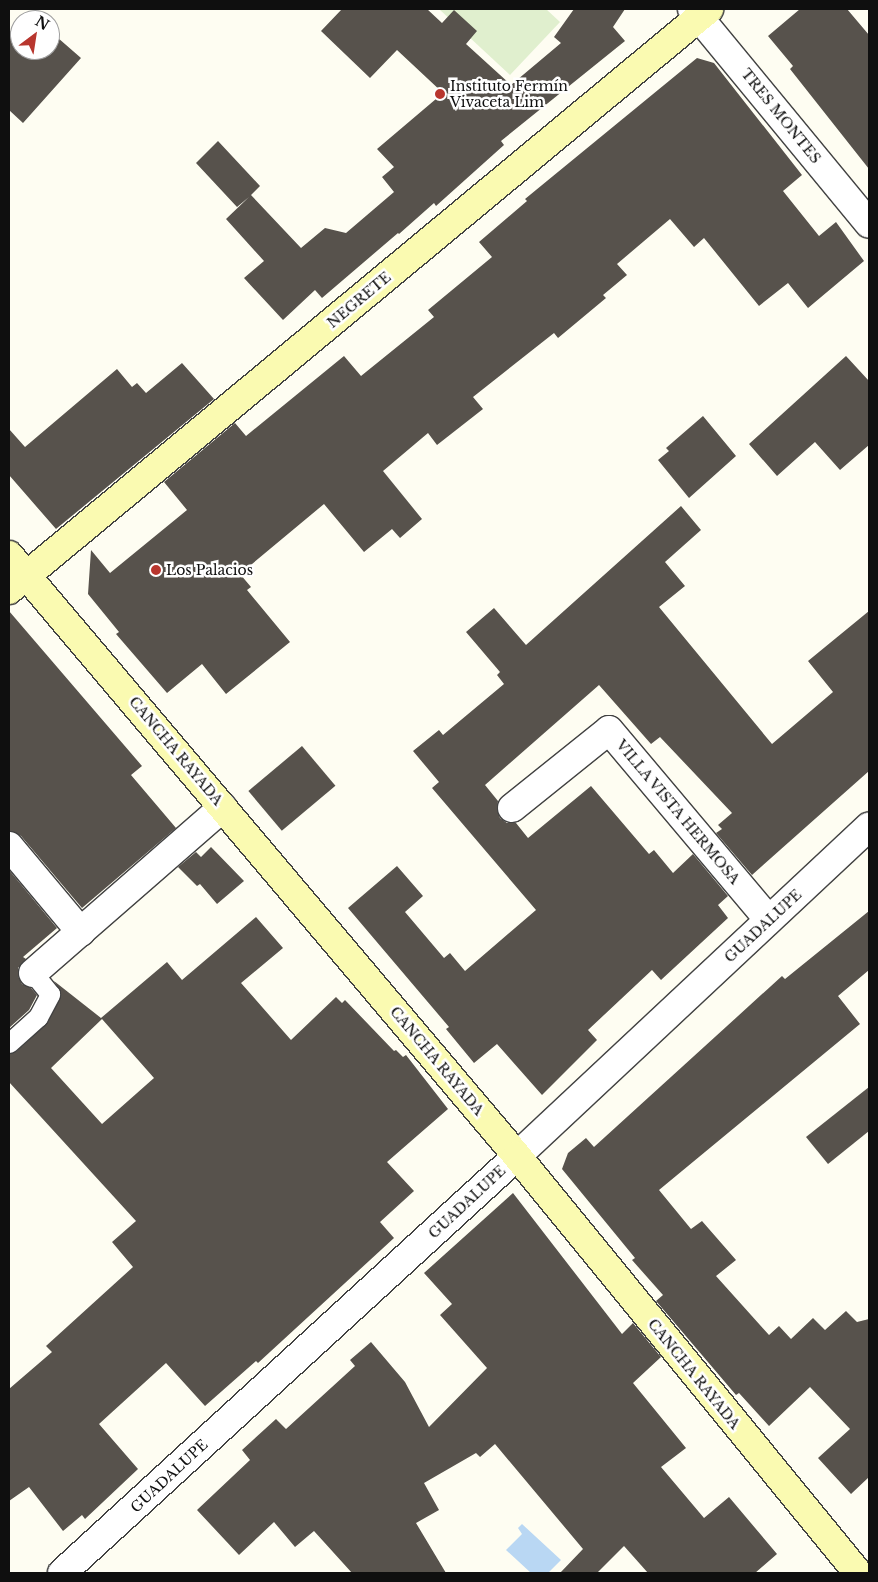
<!DOCTYPE html>
<meta charset="utf-8">
<style>
body{margin:0}
#map{position:relative;width:878px;height:1582px;overflow:hidden;background:#fefdf2;font-family:"Libre Baskerville",serif}
div>[style]{position:absolute}
[style*='--x']{left:calc(var(--x)*1px);top:calc(var(--y)*1px);width:calc(var(--w)*1px);rotate:calc(var(--a)*1deg)}
.pitch>*{inset:0;background:#e0efce}
.water>*{inset:0;background:#b9d7f3}
.building>*{inset:0;background:#57524c;transform-origin:0 0}
.roads{filter:drop-shadow(1px 0 #424242) drop-shadow(-1px 0 #424242) drop-shadow(0 1px #424242) drop-shadow(0 -1px #424242)}
.service>*{height:19px;margin:-9.5px;padding:0 9.5px;transform-origin:9.5px;border-radius:9.5px;background:#fff}
.minor>*{height:28px;margin:-14px;padding:0 14px;transform-origin:14px;border-radius:14px;background:#fff}
.tertiary>*{height:28px;margin:-14px;padding:0 14px;transform-origin:14px;border-radius:14px;background:#fff}
.secondary>*{height:28px;margin:-14px;padding:0 14px;transform-origin:14px;border-radius:14px;background:#fafab1}
.dots>*{width:14px;height:14px;translate:-50% -50%;box-sizing:border-box;border:2px solid #fff;border-radius:50%}
span{translate:-50% -50%;white-space:nowrap;text-align:center;line-height:1.15;-webkit-text-stroke:5px #fff;paint-order:stroke}
.poi-label{font-size:14px;color:#0f0f0f}
.left{translate:0 -50%;text-align:left}
.street-label{font-size:14px;color:#0f0f0f}
.frame{position:absolute;inset:0;border:10px solid #0f0f0f;pointer-events:none}
.north{position:absolute;left:10px;top:10px;width:50px;height:50px;box-sizing:border-box;background:#fff;border:1px solid #9f9f9f;border-radius:50%;rotate:31deg;font-size:14px;font-weight:700;line-height:20px;text-align:center;color:#0f0f0f}
.north::after{content:'';display:block;margin:auto;width:18px;height:22px;background:#b8362e;clip-path:polygon(50% 0,100% 100%,50% 72%,0 100%)}
</style>
<div id="map">
<div class="pitch">
<i style="clip-path:polygon(439px 9px,546px 9px,560px 22px,510px 75px)"></i>
</div>
<div class="water">
<i style="clip-path:polygon(522px 1524px,561px 1560px,548px 1573px,531px 1573px,506px 1550px,522px 1534px,518px 1528px)"></i>
</div>
<div class="building">
<i style="clip-path:polygon(342px 9px,427px 9px,442px 23px,454px 10px,477px 31px,466px 44px,511px 85px,561px 43px,554px 37px,574px 9px,625px 9px,613px 27px,625px 41px,501px 141px,504px 145px,436px 206px,434px 203px,399px 234px,398px 233px,322px 298px,315px 290px,283px 320px,244px 278px,264px 261px,226px 219px,249px 197px,237px 207px,196px 163px,218px 141px,260px 186px,251px 195px,301px 248px,325px 228px,346px 233px,394px 192px,382px 177px,394px 167px,377px 149px,443px 93px,397px 50px,370px 78px,321px 31px)"></i>
<i style="clip-path:polygon(800px 9px,847px 9px,869px 35px,869px 169px,790px 69px,793px 66px,768px 36px)"></i>
<i style="clip-path:polygon(20px 20px,20px 50px,50px 50px,50px 31px,81px 58px,23px 123px,9px 110px,9px 33px)"></i>
<i style="clip-path:polygon(697px 58px,714px 63px,802px 175px,783px 191px,819px 236px,836px 222px,864px 261px,808px 308px,788px 283px,759px 306px,704px 238px,694px 247px,670px 219px,617px 264px,627px 275px,603px 295px,606px 298px,558px 338px,554px 333px,473px 397px,483px 409px,437px 445px,428px 433px,383px 471px,422px 519px,400px 538px,392px 529px,364px 552px,324px 504px,240px 574px,251px 587px,247px 590px,290px 642px,226px 694px,202px 664px,167px 693px,116px 634px,119px 632px,88px 594px,91px 550px,110px 573px,187px 510px,164px 482px,235px 423px,246px 436px,344px 356px,361px 376px,434px 317px,428px 310px,492px 257px,479px 242px,527px 201px,525px 199px)"></i>
<i style="clip-path:polygon(846px 356px,869px 381px,869px 445px,840px 470px,815px 442px,777px 476px,749px 444px)"></i>
<i style="clip-path:polygon(182px 363px,214px 399px,56px 529px,9px 475px,9px 429px,25px 447px,117px 369px,132px 387px,137px 383px,146px 393px)"></i>
<i style="clip-path:polygon(703px 416px,736px 456px,689px 498px,658px 460px,669px 451px,666px 448px)"></i>
<i style="clip-path:polygon(681px 506px,701px 530px,665px 562px,685px 586px,659px 607px,772px 744px,833px 692px,808px 661px,869px 611px,869px 771px,752px 875px,716px 833px,722px 829px,718px 825px,732px 813px,660px 737px,651px 744px,599px 685px,485px 785px,498px 801px,497px 810px,500px 818px,507px 823px,516px 823px,528px 838px,591px 786px,649px 854px,654px 850px,673px 873px,693px 854px,728px 896px,718px 905px,728px 918px,661px 980px,652px 970px,588px 1030px,597px 1040px,542px 1095px,497px 1044px,474px 1063px,446px 1029px,449px 1027px,348px 908px,397px 866px,423px 896px,405px 912px,444px 958px,450px 953px,465px 971px,536px 910px,432px 788px,439px 782px,413px 751px,439px 730px,443px 735px,504px 684px,497px 675px,500px 672px,466px 632px,494px 608px,526px 645px)"></i>
<i style="clip-path:polygon(9px 611px,142px 766px,131px 775px,176px 828px,82px 908px,21px 836px,9px 831px)"></i>
<i style="left:302px;top:746px;width:52px;height:70px;rotate:50deg"></i>
<i style="clip-path:polygon(211px 847px,244px 881px,217px 904px,200px 884px,197px 886px,178px 867px,196px 852px,201px 857px)"></i>
<i style="clip-path:polygon(9px 870px,57px 928px,23px 957px,26px 959px,18px 968px,18px 976px,22px 984px,31px 988px,37px 995px,29px 1010px,9px 1028px)"></i>
<i style="clip-path:polygon(869px 911px,869px 970px,838px 996px,860px 1024px,659px 1190px,691px 1229px,702px 1221px,736px 1260px,716px 1276px,769px 1335px,779px 1326px,791px 1339px,813px 1318px,825px 1330px,846px 1311px,857px 1322px,869px 1319px,869px 1477px,851px 1494px,818px 1458px,850px 1429px,810px 1387px,769px 1426px,739px 1393px,736px 1395px,656px 1301px,663px 1295px,632px 1260px,635px 1258px,562px 1169px,568px 1153px,586px 1138px,594px 1147px,782px 976px,785px 979px)"></i>
<i style="clip-path:polygon(evenodd,256px 917px,283px 948px,241px 983px,291px 1040px,336px 997px,342px 1003px,345px 1000px,394px 1051px,396px 1050px,403px 1057px,406px 1055px,448px 1109px,387px 1162px,414px 1191px,380px 1222px,394px 1238px,258px 1363px,256px 1361px,205px 1406px,166px 1363px,99px 1424px,138px 1469px,85px 1519px,82px 1515px,63px 1531px,29px 1487px,9px 1501px,9px 1389px,52px 1352px,46px 1346px,133px 1267px,112px 1242px,136px 1221px,9px 1082px,9px 1054px,17px 1051px,48px 1022px,61px 993px,54px 981px,101px 1018px,167px 962px,182px 980px,256px 917px,102px 1019px,154px 1078px,102px 1124px,51px 1068px,102px 1019px)"></i>
<i style="clip-path:polygon(869px 1087px,869px 1131px,828px 1164px,806px 1137px)"></i>
<i style="clip-path:polygon(513px 1193px,622px 1334px,633px 1323px,661px 1357px,633px 1383px,686px 1448px,661px 1467px,704px 1518px,729px 1497px,777px 1554px,755px 1573px,648px 1573px,624px 1546px,597px 1573px,560px 1573px,583px 1549px,495px 1444px,480px 1457px,476px 1453px,424px 1483px,439px 1510px,416px 1523px,446px 1573px,352px 1573px,314px 1531px,295px 1547px,274px 1522px,239px 1555px,197px 1510px,250px 1460px,242px 1450px,276px 1419px,286px 1429px,355px 1366px,350px 1360px,371px 1342px,405px 1382px,429px 1427px,487px 1368px,440px 1315px,452px 1304px,424px 1273px)"></i>
</div>
<div class="roads">
<div class="service">
<i style="--x:9;--y:1043;--w:39;--a:-42"></i>
<i style="--x:38;--y:1017;--w:26;--a:-62"></i>
<i style="--x:50;--y:994;--w:27;--a:-129"></i>
</div>
<div class="minor">
<i style="--x:512;--y:808;--w:124;--a:-38.8"></i>
<i style="--x:609;--y:730;--w:248;--a:49.9"></i>
<i style="--x:9;--y:846;--w:112;--a:50.1"></i>
<i style="--x:33;--y:973;--w:252;--a:-41.1"></i>
<i style="--x:62;--y:1573;--w:617;--a:-42.5"></i>
<i style="--x:517;--y:1156;--w:482;--a:-43.1"></i>
</div>
<div class="tertiary">
<i style="--x:692;--y:9;--w:278;--a:50.5"></i>
</div>
<div class="secondary">
<i style="--x:9;--y:555;--w:787;--a:49.79"></i>
<i style="--x:517;--y:1156;--w:539;--a:50.73"></i>
<i style="--x:9;--y:590;--w:910;--a:-39.69"></i>
</div>
</div>
<div class="dots">
<i style="left:440px;top:94px;background:#b8362e"></i>
<i style="left:156px;top:570px;background:#b8362e"></i>
</div>
<div class="poi-label">
<span class="left" style="left:450px;top:94px">Instituto Fermín<br>Vivaceta Lim</span>
<span class="left" style="left:166px;top:570px">Los Palacios</span>
</div>
<div class="street-label">
<span style="left:781px;top:116px;rotate:51deg">TRES MONTES</span>
<span style="left:359px;top:300px;rotate:-40deg">NEGRETE</span>
<span style="left:176px;top:751px;rotate:50deg">CANCHA RAYADA</span>
<span style="left:678px;top:812px;rotate:50deg">VILLA VISTA HERMOSA</span>
<span style="left:763px;top:926px;rotate:-43deg">GUADALUPE</span>
<span style="left:437px;top:1061px;rotate:50deg">CANCHA RAYADA</span>
<span style="left:467px;top:1202px;rotate:-43deg">GUADALUPE</span>
<span style="left:694px;top:1374px;rotate:51deg">CANCHA RAYADA</span>
<span style="left:169px;top:1476px;rotate:-43deg">GUADALUPE</span>
</div>
<div class="frame"></div>
<div class="north">N</div>
</div>
